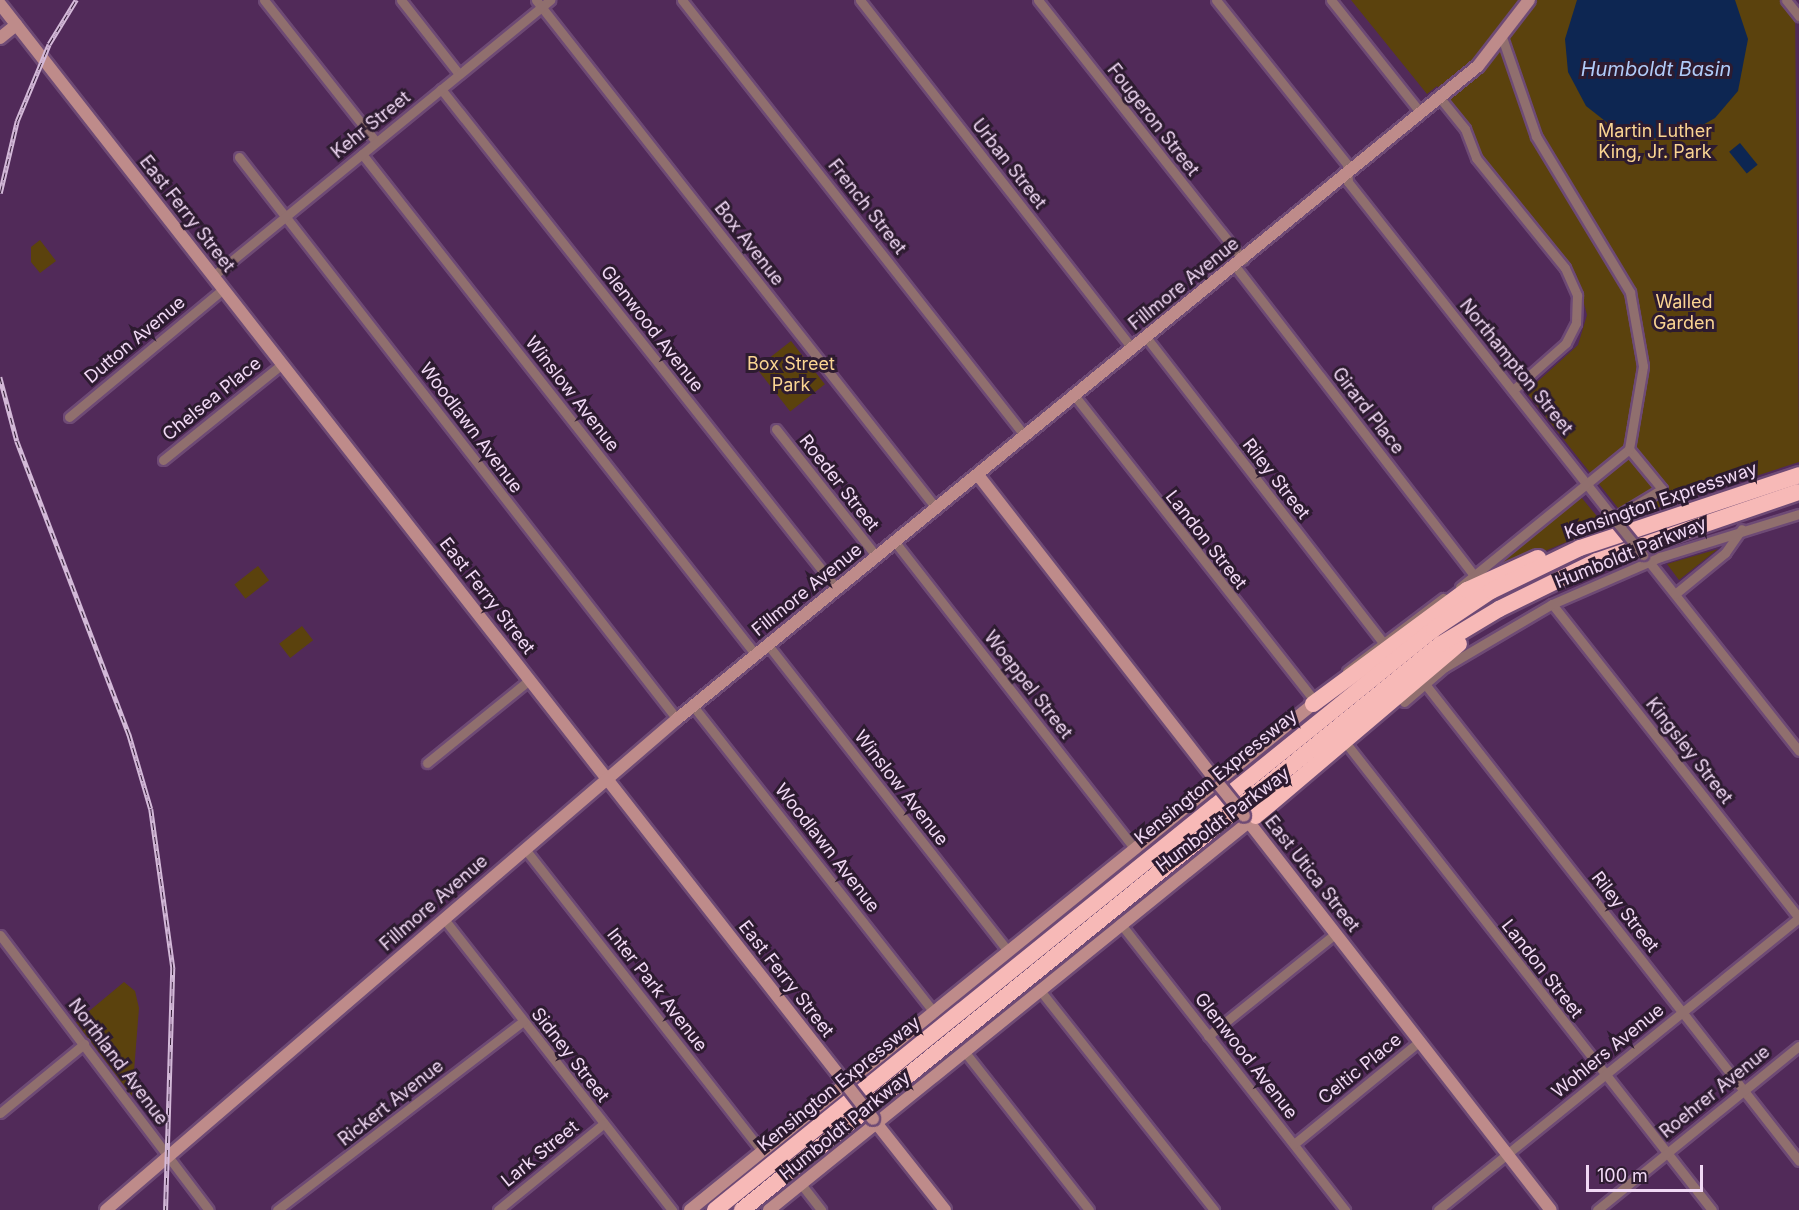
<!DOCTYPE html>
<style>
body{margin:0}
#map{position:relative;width:1799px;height:1210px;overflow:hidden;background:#512a59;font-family:Inter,sans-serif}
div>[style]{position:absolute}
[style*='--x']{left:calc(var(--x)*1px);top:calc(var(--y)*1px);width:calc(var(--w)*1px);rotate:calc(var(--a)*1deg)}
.green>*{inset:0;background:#5b420d;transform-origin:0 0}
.water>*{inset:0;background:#0d2652;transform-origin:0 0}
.roads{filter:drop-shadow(2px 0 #6e4a75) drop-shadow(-2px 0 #6e4a75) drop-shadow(0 2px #6e4a75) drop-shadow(0 -2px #6e4a75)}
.street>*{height:9px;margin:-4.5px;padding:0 4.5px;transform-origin:4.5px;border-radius:4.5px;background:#906f6e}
.secondary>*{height:12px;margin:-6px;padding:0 6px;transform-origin:6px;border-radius:6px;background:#be8b8a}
.highway>*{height:16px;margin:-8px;padding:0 8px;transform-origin:8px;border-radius:8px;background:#f7b9b7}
.rail>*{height:4.5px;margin-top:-2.25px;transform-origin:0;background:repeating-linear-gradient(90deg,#2d1b30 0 7px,#d3b9d8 0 14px);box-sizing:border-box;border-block:2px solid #d3b9d8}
.bridges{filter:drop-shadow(2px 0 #6e4a75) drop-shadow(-2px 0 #6e4a75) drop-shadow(0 2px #6e4a75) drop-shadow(0 -2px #6e4a75)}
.street-bridge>*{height:9px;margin:-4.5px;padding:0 4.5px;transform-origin:4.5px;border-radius:4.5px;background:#906f6e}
.secondary-bridge>*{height:12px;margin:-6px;padding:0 6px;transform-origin:6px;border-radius:6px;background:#be8b8a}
span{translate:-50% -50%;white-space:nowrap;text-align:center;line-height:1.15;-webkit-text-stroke:6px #2d1b30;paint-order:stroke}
.street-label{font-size:18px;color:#f1d9f5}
.park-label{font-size:18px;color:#fad492}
.water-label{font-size:20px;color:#b0cbf8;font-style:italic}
.scale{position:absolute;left:1586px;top:1165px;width:117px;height:27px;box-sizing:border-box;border:3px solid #f1d9f5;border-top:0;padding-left:8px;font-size:18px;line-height:21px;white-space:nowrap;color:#f1d9f5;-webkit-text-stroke:4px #2d1b30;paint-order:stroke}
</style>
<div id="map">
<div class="green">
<i style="clip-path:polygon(1351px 0,1795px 0,1799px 462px,1626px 518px,1526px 392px,1578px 345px,1587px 315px,1576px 274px,1479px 152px,1459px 112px,1437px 86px,1427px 94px)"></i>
<i style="clip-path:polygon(40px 240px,56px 261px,40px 273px,31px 262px,31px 247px)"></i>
<i style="left:791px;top:341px;width:55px;height:44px;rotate:52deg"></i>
<i style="clip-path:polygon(1581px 497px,1605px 526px,1471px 582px)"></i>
<i style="clip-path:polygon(1718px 549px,1679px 580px,1667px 564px)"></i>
<i style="left:258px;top:566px;width:18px;height:30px;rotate:52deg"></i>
<i style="left:302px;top:626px;width:18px;height:29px;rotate:52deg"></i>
<i style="clip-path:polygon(124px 982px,135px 991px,139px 1008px,132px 1096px,76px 1022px)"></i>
</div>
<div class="water">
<i style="clip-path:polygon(1577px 0,1735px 0,1748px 39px,1738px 91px,1715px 118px,1685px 135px,1648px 139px,1614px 128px,1586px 106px,1568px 72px,1565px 39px)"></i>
<i style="left:1740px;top:143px;width:28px;height:14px;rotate:51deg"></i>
</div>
<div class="roads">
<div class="street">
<i style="--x:264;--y:0;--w:181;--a:51.7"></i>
<i style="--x:401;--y:0;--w:94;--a:51.9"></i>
<i style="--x:536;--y:0;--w:647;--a:51.78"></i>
<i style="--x:682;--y:0;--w:555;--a:51.81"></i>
<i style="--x:860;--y:0;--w:442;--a:52"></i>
<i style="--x:1038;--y:0;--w:331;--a:51.7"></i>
<i style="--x:1216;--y:0;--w:210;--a:51.4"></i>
<i style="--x:1347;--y:164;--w:18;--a:87"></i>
<i style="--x:1348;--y:182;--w:436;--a:51.7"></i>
<i style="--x:1331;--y:0;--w:144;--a:51.5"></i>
<i style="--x:1786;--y:0;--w:21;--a:51"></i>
<i style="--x:441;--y:89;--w:638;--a:51.62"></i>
<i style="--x:1440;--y:98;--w:40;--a:51"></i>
<i style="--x:1465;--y:129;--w:31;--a:69"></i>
<i style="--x:1476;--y:158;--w:141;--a:51"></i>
<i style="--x:1565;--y:268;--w:30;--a:66"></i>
<i style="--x:1577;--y:295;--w:28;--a:92"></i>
<i style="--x:1576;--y:323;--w:22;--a:117"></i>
<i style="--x:1566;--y:343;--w:71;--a:138.4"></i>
<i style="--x:362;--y:154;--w:637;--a:51.82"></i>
<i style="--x:239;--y:157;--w:713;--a:52.07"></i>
<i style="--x:1235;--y:266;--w:392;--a:52.3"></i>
<i style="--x:213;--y:276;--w:436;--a:-39.3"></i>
<i style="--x:1146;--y:337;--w:383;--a:52.2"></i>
<i style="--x:1074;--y:395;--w:390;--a:51.8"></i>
<i style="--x:69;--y:417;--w:200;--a:-39.7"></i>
<i style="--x:776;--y:429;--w:163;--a:51.7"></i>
<i style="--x:163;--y:460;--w:153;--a:-38.9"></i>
<i style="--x:1614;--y:518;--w:56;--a:-31.1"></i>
<i style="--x:1662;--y:489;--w:52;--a:-129.5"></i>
<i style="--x:895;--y:542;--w:390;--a:52"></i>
<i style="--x:1646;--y:558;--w:246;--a:51.6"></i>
<i style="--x:1460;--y:587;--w:218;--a:-39.2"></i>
<i style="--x:1629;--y:449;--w:84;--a:-80.4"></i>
<i style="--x:1643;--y:366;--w:75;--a:-100"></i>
<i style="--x:1630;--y:292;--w:182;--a:-121.1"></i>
<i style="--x:1536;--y:136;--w:102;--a:-109"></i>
<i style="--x:1675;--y:594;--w:65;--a:-39.4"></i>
<i style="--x:1725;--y:553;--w:29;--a:-55"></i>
<i style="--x:1552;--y:604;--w:400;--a:51.8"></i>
<i style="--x:768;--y:645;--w:389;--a:51.9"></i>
<i style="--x:1347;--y:671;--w:121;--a:-37.2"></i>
<i style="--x:1425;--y:684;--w:606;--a:51.9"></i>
<i style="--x:1404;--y:702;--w:54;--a:-40.5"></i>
<i style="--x:1445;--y:667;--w:124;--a:-30.5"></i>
<i style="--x:1552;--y:604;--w:118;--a:-23.5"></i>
<i style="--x:1660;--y:557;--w:145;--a:-17.2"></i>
<i style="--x:693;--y:706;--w:390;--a:51.8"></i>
<i style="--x:1349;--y:747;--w:588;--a:51.9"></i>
<i style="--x:427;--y:763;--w:132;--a:-39.1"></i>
<i style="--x:525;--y:849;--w:384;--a:51.9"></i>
<i style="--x:444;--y:919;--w:370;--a:51.9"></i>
<i style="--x:1120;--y:923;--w:365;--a:51.9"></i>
<i style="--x:0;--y:935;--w:345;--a:52.8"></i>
<i style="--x:1039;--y:989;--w:282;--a:51.6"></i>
<i style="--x:1208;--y:1036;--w:164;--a:-38.8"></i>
<i style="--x:964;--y:1051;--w:202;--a:51.8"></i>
<i style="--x:0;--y:1113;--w:109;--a:-39.4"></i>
<i style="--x:1294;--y:1144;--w:163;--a:-39.3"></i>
<i style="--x:801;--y:1184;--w:33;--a:52"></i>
<i style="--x:277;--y:1210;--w:310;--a:-37.5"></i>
<i style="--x:498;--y:1210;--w:136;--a:-39.3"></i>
<i style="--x:1438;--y:1210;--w:464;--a:-39"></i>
<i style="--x:1597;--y:1210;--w:260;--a:-39.1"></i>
</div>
<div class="secondary">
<i style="--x:0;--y:4;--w:1377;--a:51.93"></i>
<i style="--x:0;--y:38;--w:21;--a:-39"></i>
<i style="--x:978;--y:475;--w:394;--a:52.1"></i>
<i style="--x:1244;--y:816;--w:499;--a:52.1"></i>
<i style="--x:873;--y:1119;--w:116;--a:51.6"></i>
<i style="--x:106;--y:1210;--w:753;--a:-40.69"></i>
<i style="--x:677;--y:719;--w:1033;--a:-39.19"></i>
<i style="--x:1478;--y:66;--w:83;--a:-52.3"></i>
<i style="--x:690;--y:1210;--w:803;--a:-39.08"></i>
<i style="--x:769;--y:1210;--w:626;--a:-38.97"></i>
</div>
<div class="highway">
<i style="--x:1313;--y:704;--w:192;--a:-36.5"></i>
<i style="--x:1467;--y:590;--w:78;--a:-24.3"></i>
<i style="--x:1256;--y:816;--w:266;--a:-40.3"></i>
<i style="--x:715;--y:1210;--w:924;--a:-38.94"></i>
<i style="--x:1434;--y:629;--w:69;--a:-33.7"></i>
<i style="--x:1491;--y:591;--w:99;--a:-25.8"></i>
<i style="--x:1580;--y:548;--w:231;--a:-18.4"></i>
<i style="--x:742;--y:1210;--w:899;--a:-39"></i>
<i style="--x:1441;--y:644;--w:68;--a:-31.1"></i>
<i style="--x:1499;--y:609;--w:109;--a:-26.1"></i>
<i style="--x:1597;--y:561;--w:213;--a:-18.9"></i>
</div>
</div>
<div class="rail">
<i style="--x:0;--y:193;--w:74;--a:-76.7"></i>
<i style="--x:17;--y:121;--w:83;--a:-67.4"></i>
<i style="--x:49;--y:44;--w:52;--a:-58.5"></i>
<i style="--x:0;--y:377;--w:66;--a:75.1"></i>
<i style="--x:17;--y:441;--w:314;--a:69.1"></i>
<i style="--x:129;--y:734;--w:78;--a:73.7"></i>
<i style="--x:151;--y:809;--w:161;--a:82.1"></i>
<i style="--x:173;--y:968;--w:242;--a:91.7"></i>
</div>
<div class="bridges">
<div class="street-bridge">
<i style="--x:1618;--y:524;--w:40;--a:51"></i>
</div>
<div class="secondary-bridge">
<i style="--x:1220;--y:786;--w:38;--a:51"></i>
<i style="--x:849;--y:1088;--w:39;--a:52"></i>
</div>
</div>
<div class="street-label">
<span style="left:1153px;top:120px;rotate:52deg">Fougeron Street</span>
<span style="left:371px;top:125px;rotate:-39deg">Kehr Street</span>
<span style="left:1009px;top:164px;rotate:52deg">Urban Street</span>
<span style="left:867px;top:207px;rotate:52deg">French Street</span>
<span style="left:187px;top:214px;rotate:52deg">East Ferry Street</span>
<span style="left:749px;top:244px;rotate:52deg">Box Avenue</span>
<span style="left:1184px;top:284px;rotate:-39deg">Fillmore Avenue</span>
<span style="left:652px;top:329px;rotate:52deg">Glenwood Avenue</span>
<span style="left:135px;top:340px;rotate:-40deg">Dutton Avenue</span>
<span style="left:1516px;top:367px;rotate:51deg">Northampton Street</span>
<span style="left:572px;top:394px;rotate:52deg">Winslow Avenue</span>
<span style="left:212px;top:399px;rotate:-39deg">Chelsea Place</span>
<span style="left:1368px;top:411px;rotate:52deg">Girard Place</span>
<span style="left:471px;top:428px;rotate:53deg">Woodlawn Avenue</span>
<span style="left:1276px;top:479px;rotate:52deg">Riley Street</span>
<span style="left:839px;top:483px;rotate:52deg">Roeder Street</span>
<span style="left:1661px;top:501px;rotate:-19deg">Kensington Expressway</span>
<span style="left:1206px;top:540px;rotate:52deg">Landon Street</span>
<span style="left:1631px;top:553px;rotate:-22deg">Humboldt Parkway</span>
<span style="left:807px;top:590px;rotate:-39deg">Fillmore Avenue</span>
<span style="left:487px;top:596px;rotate:52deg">East Ferry Street</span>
<span style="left:1028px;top:685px;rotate:52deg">Woeppel Street</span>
<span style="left:1689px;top:751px;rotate:52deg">Kingsley Street</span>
<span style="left:1216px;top:777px;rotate:-39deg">Kensington Expressway</span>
<span style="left:901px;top:788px;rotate:52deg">Winslow Avenue</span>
<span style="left:1223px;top:820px;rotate:-37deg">Humboldt Parkway</span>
<span style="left:827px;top:848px;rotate:52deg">Woodlawn Avenue</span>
<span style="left:1312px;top:874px;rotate:52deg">East Utica Street</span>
<span style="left:434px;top:903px;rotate:-41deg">Fillmore Avenue</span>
<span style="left:1625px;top:912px;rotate:52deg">Riley Street</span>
<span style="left:1542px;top:969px;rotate:52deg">Landon Street</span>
<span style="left:786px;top:979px;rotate:52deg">East Ferry Street</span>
<span style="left:657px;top:990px;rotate:52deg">Inter Park Avenue</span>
<span style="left:1608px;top:1051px;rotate:-39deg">Wohlers Avenue</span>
<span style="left:570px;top:1055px;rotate:52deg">Sidney Street</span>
<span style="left:1246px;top:1056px;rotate:52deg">Glenwood Avenue</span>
<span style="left:118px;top:1062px;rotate:53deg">Northland Avenue</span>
<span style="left:1360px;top:1069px;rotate:-39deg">Celtic Place</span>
<span style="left:839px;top:1084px;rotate:-39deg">Kensington Expressway</span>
<span style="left:1715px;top:1092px;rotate:-39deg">Roehrer Avenue</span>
<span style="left:391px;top:1103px;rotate:-38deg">Rickert Avenue</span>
<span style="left:845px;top:1126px;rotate:-39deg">Humboldt Parkway</span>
<span style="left:540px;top:1154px;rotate:-39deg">Lark Street</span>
</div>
<div class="park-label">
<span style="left:1655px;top:142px">Martin Luther<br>King, Jr. Park</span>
<span style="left:1684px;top:313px">Walled<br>Garden</span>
<span style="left:791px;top:375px">Box Street<br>Park</span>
</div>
<div class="water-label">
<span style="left:1656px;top:69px">Humboldt Basin</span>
</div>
<div class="scale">100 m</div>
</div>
